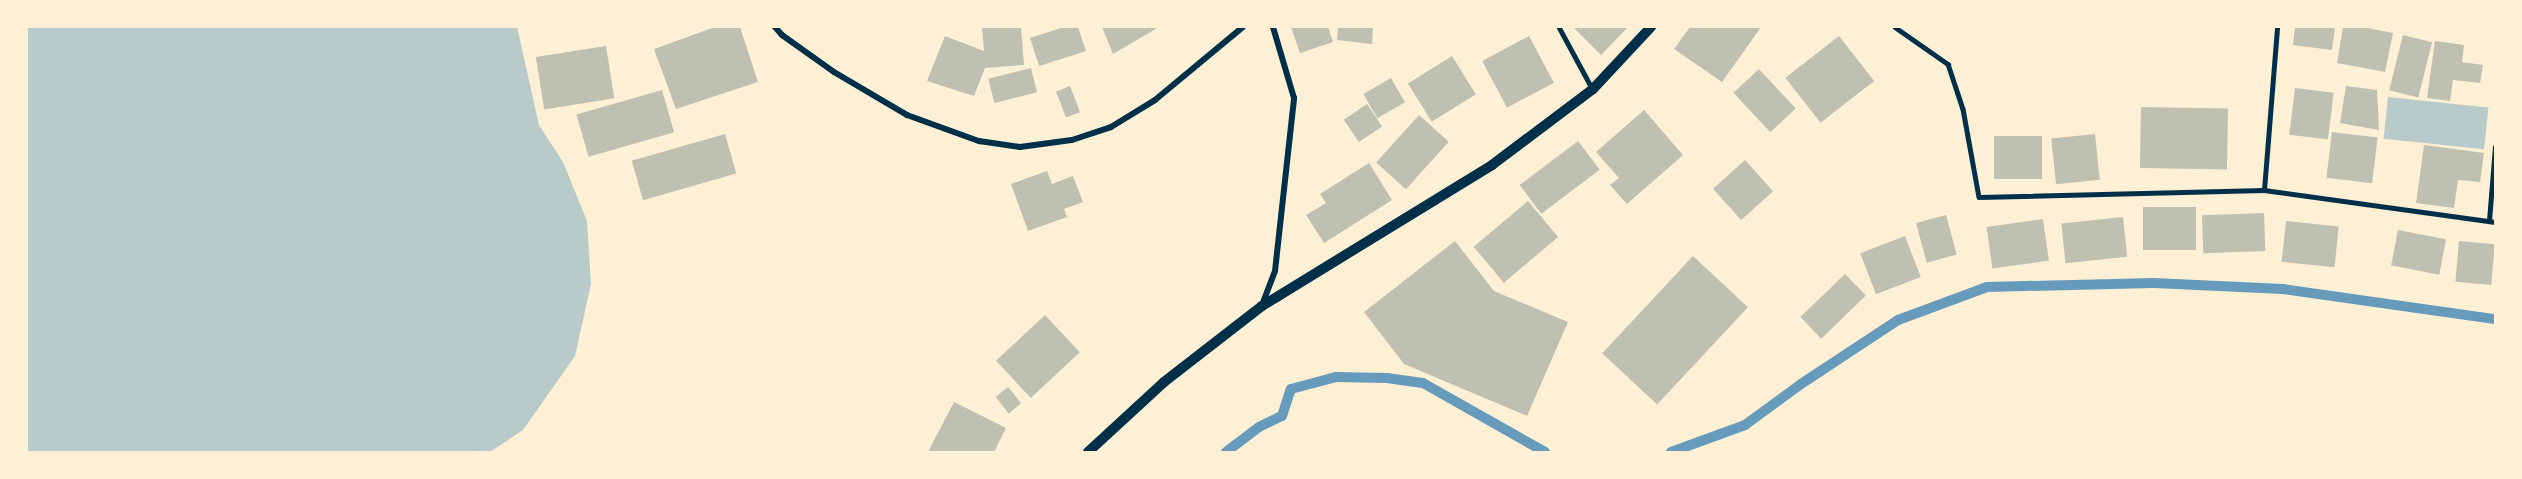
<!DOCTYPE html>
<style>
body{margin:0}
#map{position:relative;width:2522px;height:479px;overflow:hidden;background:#fdf0d5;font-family:Figtree,sans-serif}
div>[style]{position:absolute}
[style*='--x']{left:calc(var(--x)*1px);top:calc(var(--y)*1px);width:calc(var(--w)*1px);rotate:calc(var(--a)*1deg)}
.green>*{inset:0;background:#b9caca;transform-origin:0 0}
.stream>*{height:10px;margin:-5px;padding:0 5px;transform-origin:5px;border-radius:5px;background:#669bbc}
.building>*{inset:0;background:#bec0b2;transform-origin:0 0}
.service>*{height:4.5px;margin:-2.25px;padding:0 2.25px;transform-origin:2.25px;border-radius:2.25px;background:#003049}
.minor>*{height:6px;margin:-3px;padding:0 3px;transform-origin:3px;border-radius:3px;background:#003049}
.tertiary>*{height:10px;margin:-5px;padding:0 5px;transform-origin:5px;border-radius:5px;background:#003049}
span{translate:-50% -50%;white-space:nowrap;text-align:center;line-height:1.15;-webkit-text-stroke:4.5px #fdf0d5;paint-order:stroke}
.frame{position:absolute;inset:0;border:28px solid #fdf0d5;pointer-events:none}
</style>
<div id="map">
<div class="green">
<i style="clip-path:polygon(27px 27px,517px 27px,539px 125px,563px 162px,587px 221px,591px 284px,575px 356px,523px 430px,490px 452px,27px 452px)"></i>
<i style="left:2388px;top:97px;width:101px;height:42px;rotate:6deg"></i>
</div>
<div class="stream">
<i style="--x:1226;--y:452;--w:41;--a:-37.1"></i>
<i style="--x:1259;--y:427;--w:25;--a:-26"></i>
<i style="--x:1282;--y:416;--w:28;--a:-72"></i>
<i style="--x:1291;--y:389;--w:47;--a:-14.9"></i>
<i style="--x:1336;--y:377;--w:51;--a:1.1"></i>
<i style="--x:1387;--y:378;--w:36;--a:8"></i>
<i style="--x:1423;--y:383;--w:140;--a:29.5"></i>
<i style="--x:1671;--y:452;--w:79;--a:-20"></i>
<i style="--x:1745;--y:425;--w:69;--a:-36.2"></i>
<i style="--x:1801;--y:384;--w:116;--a:-33.4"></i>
<i style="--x:1898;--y:320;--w:95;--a:-20.3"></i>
<i style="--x:1987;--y:287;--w:167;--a:-1.4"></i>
<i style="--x:2154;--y:283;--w:129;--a:2.7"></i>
<i style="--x:2283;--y:289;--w:214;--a:8.1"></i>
</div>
<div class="building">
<i style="clip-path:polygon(715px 27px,740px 27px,758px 82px,676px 109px,654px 49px)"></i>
<i style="clip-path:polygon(982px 27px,1021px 27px,1024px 65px,985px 68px,974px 96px,927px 81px,945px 36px,984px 51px)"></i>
<i style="clip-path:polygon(1064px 27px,1078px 27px,1086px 51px,1039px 66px,1030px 38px)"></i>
<i style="clip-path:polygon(1102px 27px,1159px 27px,1113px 54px)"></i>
<i style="clip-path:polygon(1291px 27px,1328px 27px,1333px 42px,1300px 53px)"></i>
<i style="clip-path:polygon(1338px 27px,1373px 27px,1372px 44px,1337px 40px)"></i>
<i style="clip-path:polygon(1573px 27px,1628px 27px,1601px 55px)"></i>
<i style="clip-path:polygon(1690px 27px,1761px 27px,1722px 82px,1674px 49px)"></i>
<i style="clip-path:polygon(2295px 27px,2335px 27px,2332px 50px,2293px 45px)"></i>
<i style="clip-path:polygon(2343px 27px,2362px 27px,2393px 33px,2385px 72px,2337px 63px)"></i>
<i style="left:2403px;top:35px;width:30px;height:57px;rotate:14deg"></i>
<i style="left:1529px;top:36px;width:53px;height:53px;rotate:62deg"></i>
<i style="left:1839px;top:36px;width:57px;height:68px;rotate:52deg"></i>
<i style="clip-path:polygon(2435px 41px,2464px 45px,2462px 62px,2483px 65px,2480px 83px,2453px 80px,2450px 101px,2427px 98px)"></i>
<i style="left:606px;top:46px;width:53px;height:71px;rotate:81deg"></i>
<i style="left:1452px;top:56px;width:45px;height:52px;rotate:58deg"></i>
<i style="left:1031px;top:68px;width:25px;height:44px;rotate:76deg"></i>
<i style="left:1759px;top:69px;width:54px;height:35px;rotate:47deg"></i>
<i style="left:1391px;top:78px;width:28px;height:32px;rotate:60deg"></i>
<i style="left:1070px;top:86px;width:28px;height:15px;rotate:69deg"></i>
<i style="clip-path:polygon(2346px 86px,2377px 90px,2379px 130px,2340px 123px)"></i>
<i style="left:2295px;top:88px;width:39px;height:47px;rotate:7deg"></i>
<i style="left:662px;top:90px;width:44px;height:89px;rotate:74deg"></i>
<i style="left:1367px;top:104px;width:27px;height:28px;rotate:56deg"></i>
<i style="left:2141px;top:107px;width:87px;height:61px;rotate:1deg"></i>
<i style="clip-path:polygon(1644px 110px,1683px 155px,1627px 204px,1610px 185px,1619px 178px,1596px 152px)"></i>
<i style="left:1419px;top:115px;width:40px;height:64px;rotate:42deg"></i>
<i style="left:2332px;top:132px;width:46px;height:46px;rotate:7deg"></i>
<i style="left:725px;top:134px;width:41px;height:97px;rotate:74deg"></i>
<i style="left:2095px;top:134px;width:46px;height:44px;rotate:84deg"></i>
<i style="left:1994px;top:136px;width:48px;height:43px"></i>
<i style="left:1578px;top:141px;width:36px;height:73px;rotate:53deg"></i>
<i style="clip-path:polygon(2424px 145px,2484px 153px,2480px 182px,2458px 180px,2454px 208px,2416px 203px)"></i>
<i style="left:1745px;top:160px;width:42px;height:43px;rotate:48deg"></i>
<i style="clip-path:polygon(1369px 163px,1392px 200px,1324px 243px,1306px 215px,1326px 203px,1320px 194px)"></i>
<i style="clip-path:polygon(1047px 171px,1052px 184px,1073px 176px,1083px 202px,1064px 209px,1067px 217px,1028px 231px,1011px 184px)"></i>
<i style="left:1528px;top:201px;width:47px;height:71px;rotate:50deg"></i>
<i style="left:2143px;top:207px;width:53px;height:43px"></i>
<i style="left:2264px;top:213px;width:38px;height:62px;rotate:88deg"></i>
<i style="left:1946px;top:215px;width:41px;height:31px;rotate:75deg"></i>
<i style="left:2123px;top:217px;width:40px;height:62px;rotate:84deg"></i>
<i style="left:2043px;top:219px;width:42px;height:57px;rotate:82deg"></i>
<i style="left:2286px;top:221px;width:53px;height:41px;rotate:6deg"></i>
<i style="left:2398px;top:230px;width:49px;height:36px;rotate:11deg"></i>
<i style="left:1905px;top:236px;width:44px;height:48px;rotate:69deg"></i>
<i style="clip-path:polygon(1455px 241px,1494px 291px,1568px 322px,1527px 416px,1404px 364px,1364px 312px)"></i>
<i style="left:2459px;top:241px;width:36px;height:41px;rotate:5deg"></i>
<i style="left:1693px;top:256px;width:75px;height:133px;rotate:43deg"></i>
<i style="left:1845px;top:274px;width:30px;height:62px;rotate:46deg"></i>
<i style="left:1045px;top:315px;width:51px;height:67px;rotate:47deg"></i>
<i style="left:1008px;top:387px;width:21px;height:16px;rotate:51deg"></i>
<i style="clip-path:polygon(954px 402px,1006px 428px,994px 452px,928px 452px)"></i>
</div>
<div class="service">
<i style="--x:1559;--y:27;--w:69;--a:61.6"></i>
<i style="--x:1895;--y:27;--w:65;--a:34.9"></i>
<i style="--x:1948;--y:64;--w:47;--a:71.6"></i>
<i style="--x:1963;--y:109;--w:89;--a:79.7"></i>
<i style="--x:1979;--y:197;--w:285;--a:-1.4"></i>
<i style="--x:2264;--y:190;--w:233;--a:7.9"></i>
<i style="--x:2264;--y:190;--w:164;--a:-85.4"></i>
<i style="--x:2489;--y:221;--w:74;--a:-85.4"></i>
</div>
<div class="minor">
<i style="--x:775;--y:27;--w:11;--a:49"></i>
<i style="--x:782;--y:35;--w:64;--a:35.4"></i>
<i style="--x:834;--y:72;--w:85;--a:30.5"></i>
<i style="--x:907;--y:115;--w:77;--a:19.9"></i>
<i style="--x:979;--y:141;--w:41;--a:8.3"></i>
<i style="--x:1020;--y:147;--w:52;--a:-7.7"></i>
<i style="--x:1072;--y:140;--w:41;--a:-18.4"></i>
<i style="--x:1111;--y:127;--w:52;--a:-31.5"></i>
<i style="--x:1155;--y:100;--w:114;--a:-39.7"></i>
<i style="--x:1262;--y:305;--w:36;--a:-69"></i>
<i style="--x:1275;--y:271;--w:174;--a:-83.7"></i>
<i style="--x:1294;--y:98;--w:74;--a:-106.5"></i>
</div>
<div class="tertiary">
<i style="--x:1088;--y:452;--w:103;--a:-42.6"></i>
<i style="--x:1164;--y:382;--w:124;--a:-37.8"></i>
<i style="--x:1262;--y:306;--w:270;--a:-31.5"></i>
<i style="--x:1492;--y:165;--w:126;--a:-37"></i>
<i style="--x:1593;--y:89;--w:85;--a:-46.9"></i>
</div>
<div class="frame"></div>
</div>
